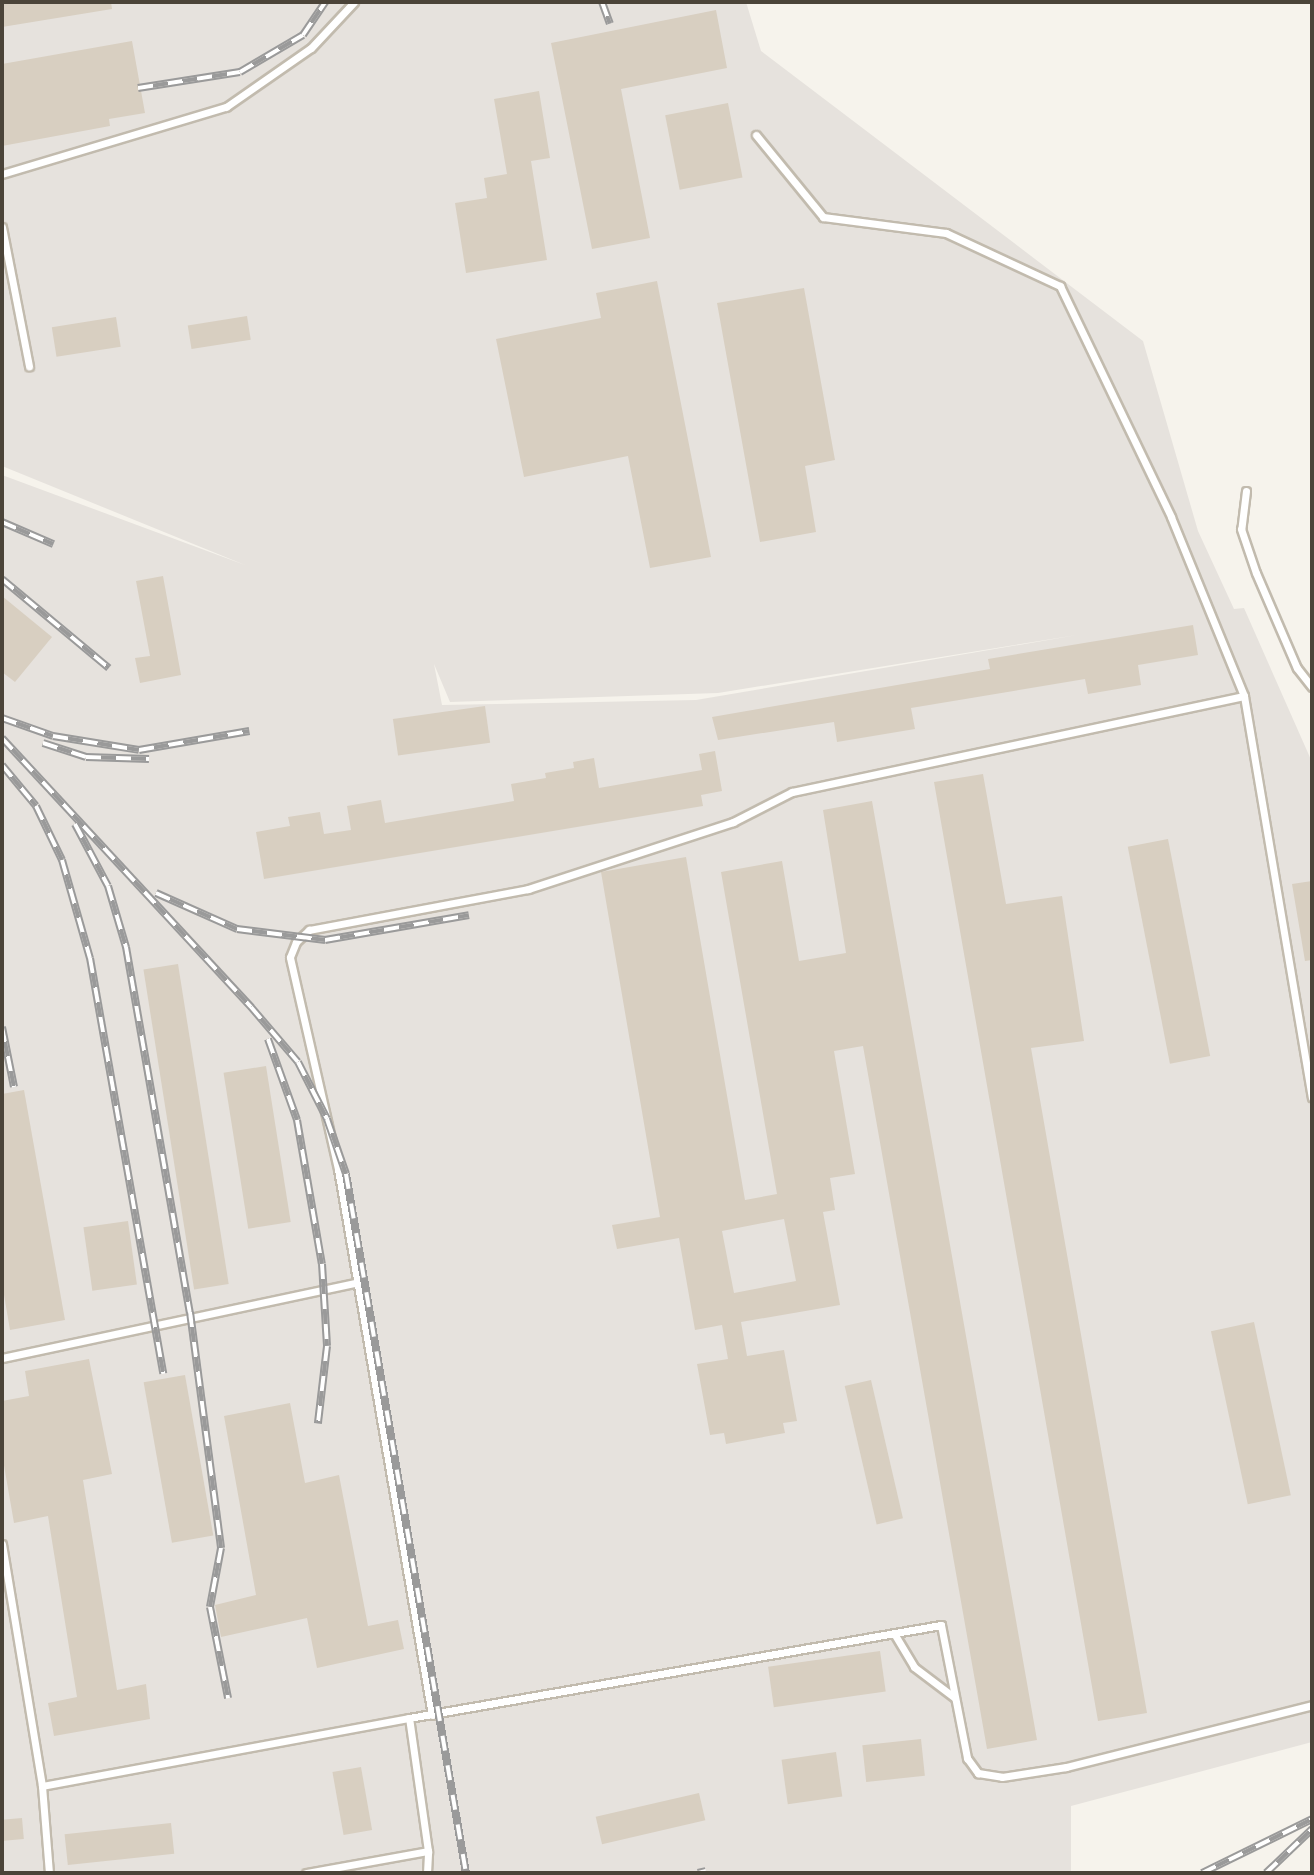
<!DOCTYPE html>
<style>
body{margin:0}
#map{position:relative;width:1314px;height:1875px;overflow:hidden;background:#f6f3ec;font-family:"IBM Plex Sans",sans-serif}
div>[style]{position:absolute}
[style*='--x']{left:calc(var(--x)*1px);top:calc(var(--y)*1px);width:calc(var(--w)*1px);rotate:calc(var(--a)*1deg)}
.industrial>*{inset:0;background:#e6e2dd}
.building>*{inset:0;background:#d8cfc1;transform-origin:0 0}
.roads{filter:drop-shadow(2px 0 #c2bbae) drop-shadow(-2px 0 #c2bbae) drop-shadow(0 2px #c2bbae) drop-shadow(0 -2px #c2bbae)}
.service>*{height:7px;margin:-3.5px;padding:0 3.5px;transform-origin:3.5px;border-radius:3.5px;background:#fff}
.rail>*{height:8px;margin-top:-4px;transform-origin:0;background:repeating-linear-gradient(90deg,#fff 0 15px,#9a9a9a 0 30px);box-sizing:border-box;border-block:2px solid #9a9a9a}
span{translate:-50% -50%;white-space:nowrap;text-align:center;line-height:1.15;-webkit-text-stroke:6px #fff;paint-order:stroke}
.frame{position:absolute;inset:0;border:4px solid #4b4439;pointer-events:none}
</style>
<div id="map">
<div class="industrial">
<i style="clip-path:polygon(evenodd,2px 2px,746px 2px,761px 51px,1143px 341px,1198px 531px,1234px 609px,1244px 608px,1312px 762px,1312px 1742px,1071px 1806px,1071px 1873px,2px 1873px,2px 475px,245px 565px,2px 466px,2px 2px,1077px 635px,696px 700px,442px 705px,434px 664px,450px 702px,718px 693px,1077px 635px)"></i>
</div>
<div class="building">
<i style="clip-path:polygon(2px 2px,111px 2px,112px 9px,2px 27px)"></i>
<i style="clip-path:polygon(716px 10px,727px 68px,621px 89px,650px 238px,592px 249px,551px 43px)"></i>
<i style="clip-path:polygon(132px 41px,145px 113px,109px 119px,110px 126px,2px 146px,2px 64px)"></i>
<i style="clip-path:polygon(539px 91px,550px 158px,531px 161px,547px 260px,466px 273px,455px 203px,487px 198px,484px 178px,507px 174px,494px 99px)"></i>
<i style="left:728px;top:103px;width:76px;height:64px;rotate:79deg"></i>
<i style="clip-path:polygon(657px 281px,711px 557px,650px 568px,628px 456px,524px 477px,496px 339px,601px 318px,596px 293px)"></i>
<i style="clip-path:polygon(804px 288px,835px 460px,805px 466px,816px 532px,760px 542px,717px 303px)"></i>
<i style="left:247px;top:316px;width:24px;height:60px;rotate:81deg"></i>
<i style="left:116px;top:317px;width:30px;height:65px;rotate:81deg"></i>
<i style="clip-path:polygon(163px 576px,181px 675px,140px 683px,135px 658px,150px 656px,136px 581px)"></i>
<i style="clip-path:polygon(2px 596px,52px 637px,15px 682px,2px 672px)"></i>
<i style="clip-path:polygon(1193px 625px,1198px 655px,1138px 665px,1141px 685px,1088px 694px,1085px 679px,911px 708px,915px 729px,837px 742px,834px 722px,718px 740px,712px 717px,990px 669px,988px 659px)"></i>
<i style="left:485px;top:706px;width:37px;height:93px;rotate:82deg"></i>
<i style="clip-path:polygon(715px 751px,722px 791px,701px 795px,703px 806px,264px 879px,256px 832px,290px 826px,288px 817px,320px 812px,324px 834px,351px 830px,347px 806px,381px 800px,385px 823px,514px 801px,511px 784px,546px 778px,545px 773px,574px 768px,573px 762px,594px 758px,599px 788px,702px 770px,699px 754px)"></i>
<i style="clip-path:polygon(983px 774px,1006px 904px,1062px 896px,1084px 1041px,1031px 1048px,1147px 1713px,1098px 1721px,934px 782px)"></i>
<i style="clip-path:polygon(evenodd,872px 801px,1037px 1740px,987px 1749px,863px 1046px,834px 1051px,855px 1174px,830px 1178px,835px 1210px,823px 1212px,840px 1305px,741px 1322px,747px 1356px,784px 1350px,797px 1421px,783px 1423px,785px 1433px,726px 1444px,724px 1433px,710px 1435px,697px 1364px,728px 1359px,722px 1325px,695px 1330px,679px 1238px,617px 1249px,612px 1225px,660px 1217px,601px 872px,686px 857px,745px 1200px,777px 1194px,721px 872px,782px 861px,799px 961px,846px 953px,823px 810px,872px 801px,784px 1219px,796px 1281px,734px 1293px,722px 1231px,784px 1219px)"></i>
<i style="left:1168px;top:839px;width:221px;height:41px;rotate:79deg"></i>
<i style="clip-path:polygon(1312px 881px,1312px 960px,1305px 961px,1292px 884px)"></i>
<i style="left:178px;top:964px;width:324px;height:35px;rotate:81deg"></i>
<i style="left:266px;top:1066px;width:158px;height:43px;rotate:81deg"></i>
<i style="clip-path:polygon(24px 1090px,65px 1320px,10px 1330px,2px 1283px,2px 1094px)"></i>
<i style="left:128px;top:1221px;width:64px;height:45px;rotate:82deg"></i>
<i style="left:1254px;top:1322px;width:177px;height:44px;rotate:78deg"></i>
<i style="clip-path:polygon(89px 1359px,112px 1474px,83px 1480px,117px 1690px,146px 1684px,150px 1719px,54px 1736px,48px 1703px,77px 1697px,48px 1516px,14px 1523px,2px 1454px,2px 1401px,29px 1396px,25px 1371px)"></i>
<i style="left:185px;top:1375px;width:163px;height:42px;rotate:80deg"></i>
<i style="left:871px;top:1380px;width:142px;height:27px;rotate:77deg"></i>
<i style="clip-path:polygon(290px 1403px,305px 1483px,339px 1475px,368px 1626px,398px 1620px,404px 1649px,317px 1668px,307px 1618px,221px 1637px,215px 1605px,256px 1595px,224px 1416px)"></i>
<i style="left:880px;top:1651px;width:41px;height:113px;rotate:82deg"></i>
<i style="left:921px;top:1739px;width:37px;height:59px;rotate:84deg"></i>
<i style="left:836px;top:1752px;width:45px;height:55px;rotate:82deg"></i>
<i style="left:361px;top:1767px;width:64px;height:29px;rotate:80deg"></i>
<i style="left:699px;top:1793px;width:28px;height:106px;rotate:77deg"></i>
<i style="left:22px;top:1818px;width:21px;height:20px;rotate:85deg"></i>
<i style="left:171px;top:1823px;width:31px;height:107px;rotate:84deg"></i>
</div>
<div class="roads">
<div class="service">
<i style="--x:756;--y:135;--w:106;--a:50.7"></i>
<i style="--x:823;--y:217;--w:124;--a:7.4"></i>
<i style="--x:946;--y:233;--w:126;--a:24.9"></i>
<i style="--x:1060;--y:286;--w:256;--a:64.3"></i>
<i style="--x:1171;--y:517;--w:193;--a:67.8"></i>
<i style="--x:1244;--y:696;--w:407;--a:80.4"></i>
<i style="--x:2;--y:174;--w:234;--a:-16.7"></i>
<i style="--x:226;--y:107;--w:103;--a:-34.8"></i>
<i style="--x:311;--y:48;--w:63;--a:-46.9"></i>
<i style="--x:2;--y:227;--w:142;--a:79"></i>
<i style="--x:1246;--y:491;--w:38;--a:97"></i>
<i style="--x:1241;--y:529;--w:46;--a:71.2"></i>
<i style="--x:1256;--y:573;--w:103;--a:66.7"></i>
<i style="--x:1297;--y:668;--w:24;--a:52"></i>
<i style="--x:2;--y:1358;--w:360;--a:-12"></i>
<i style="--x:2;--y:1544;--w:245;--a:80.6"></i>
<i style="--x:42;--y:1786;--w:87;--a:85.4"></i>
<i style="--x:895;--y:1635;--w:37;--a:59"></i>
<i style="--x:914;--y:1667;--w:51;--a:37.1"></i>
<i style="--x:432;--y:1715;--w:554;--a:-99.77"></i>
<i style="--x:338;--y:1169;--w:217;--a:-102.8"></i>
<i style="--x:290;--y:957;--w:16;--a:-68"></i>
<i style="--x:296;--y:942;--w:18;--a:-43"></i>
<i style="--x:309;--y:930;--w:223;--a:-10.6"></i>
<i style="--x:528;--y:889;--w:216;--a:-18.1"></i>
<i style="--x:733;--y:822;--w:66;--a:-27"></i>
<i style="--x:792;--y:792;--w:462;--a:-12"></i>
<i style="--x:42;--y:1786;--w:373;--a:-10.5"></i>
<i style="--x:306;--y:1873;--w:124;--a:-10.2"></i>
<i style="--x:428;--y:1851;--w:134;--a:-98.1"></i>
<i style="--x:409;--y:1718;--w:540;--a:-9.92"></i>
<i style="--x:941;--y:1625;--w:136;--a:78.9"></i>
<i style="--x:967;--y:1758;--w:19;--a:54"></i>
<i style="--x:978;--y:1773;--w:24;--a:9"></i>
<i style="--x:1002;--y:1777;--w:65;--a:-8.9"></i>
<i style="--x:1066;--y:1767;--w:254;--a:-14.1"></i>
<i style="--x:427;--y:1873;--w:22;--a:-87"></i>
</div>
</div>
<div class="rail">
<i style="--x:602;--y:2;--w:23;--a:70"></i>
<i style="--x:138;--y:88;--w:103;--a:-8.9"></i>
<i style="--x:240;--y:72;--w:73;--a:-30.4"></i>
<i style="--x:303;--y:35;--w:40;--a:-56"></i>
<i style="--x:2;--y:522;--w:56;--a:23.3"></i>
<i style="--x:2;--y:579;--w:139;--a:39.8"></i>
<i style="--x:2;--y:718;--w:54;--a:19.4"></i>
<i style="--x:53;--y:736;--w:87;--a:9.2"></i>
<i style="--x:139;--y:750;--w:112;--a:-9.8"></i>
<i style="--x:2;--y:738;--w:367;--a:47.2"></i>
<i style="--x:251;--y:1007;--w:72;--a:49.5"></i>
<i style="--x:298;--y:1062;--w:64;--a:63"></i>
<i style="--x:327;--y:1119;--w:58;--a:70.9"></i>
<i style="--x:346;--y:1174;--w:709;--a:80.26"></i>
<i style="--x:43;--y:743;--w:45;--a:18"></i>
<i style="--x:86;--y:757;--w:63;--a:1.8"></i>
<i style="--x:2;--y:765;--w:53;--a:50.3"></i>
<i style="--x:36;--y:806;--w:60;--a:64.3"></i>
<i style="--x:62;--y:860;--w:102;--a:74.1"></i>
<i style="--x:90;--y:958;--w:422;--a:80"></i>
<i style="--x:75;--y:824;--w:70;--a:62"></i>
<i style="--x:108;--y:886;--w:64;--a:73.6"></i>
<i style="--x:126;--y:947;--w:371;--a:80.1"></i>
<i style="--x:190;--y:1312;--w:238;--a:82.5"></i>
<i style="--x:221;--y:1548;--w:60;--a:100.6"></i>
<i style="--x:210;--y:1607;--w:93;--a:78.8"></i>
<i style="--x:156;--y:893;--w:89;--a:24"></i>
<i style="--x:237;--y:929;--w:89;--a:7.1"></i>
<i style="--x:325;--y:940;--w:146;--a:-9.8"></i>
<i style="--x:2;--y:1027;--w:61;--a:78.7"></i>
<i style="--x:268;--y:1039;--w:86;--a:70.3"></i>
<i style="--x:297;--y:1120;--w:146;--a:80.2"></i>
<i style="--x:322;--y:1264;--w:82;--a:86.5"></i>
<i style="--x:327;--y:1346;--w:78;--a:96.7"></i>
<i style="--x:698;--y:1873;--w:8;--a:-14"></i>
<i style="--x:1202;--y:1873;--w:123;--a:-26.1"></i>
<i style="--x:1266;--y:1873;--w:64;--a:-43.7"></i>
</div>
<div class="frame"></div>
</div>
